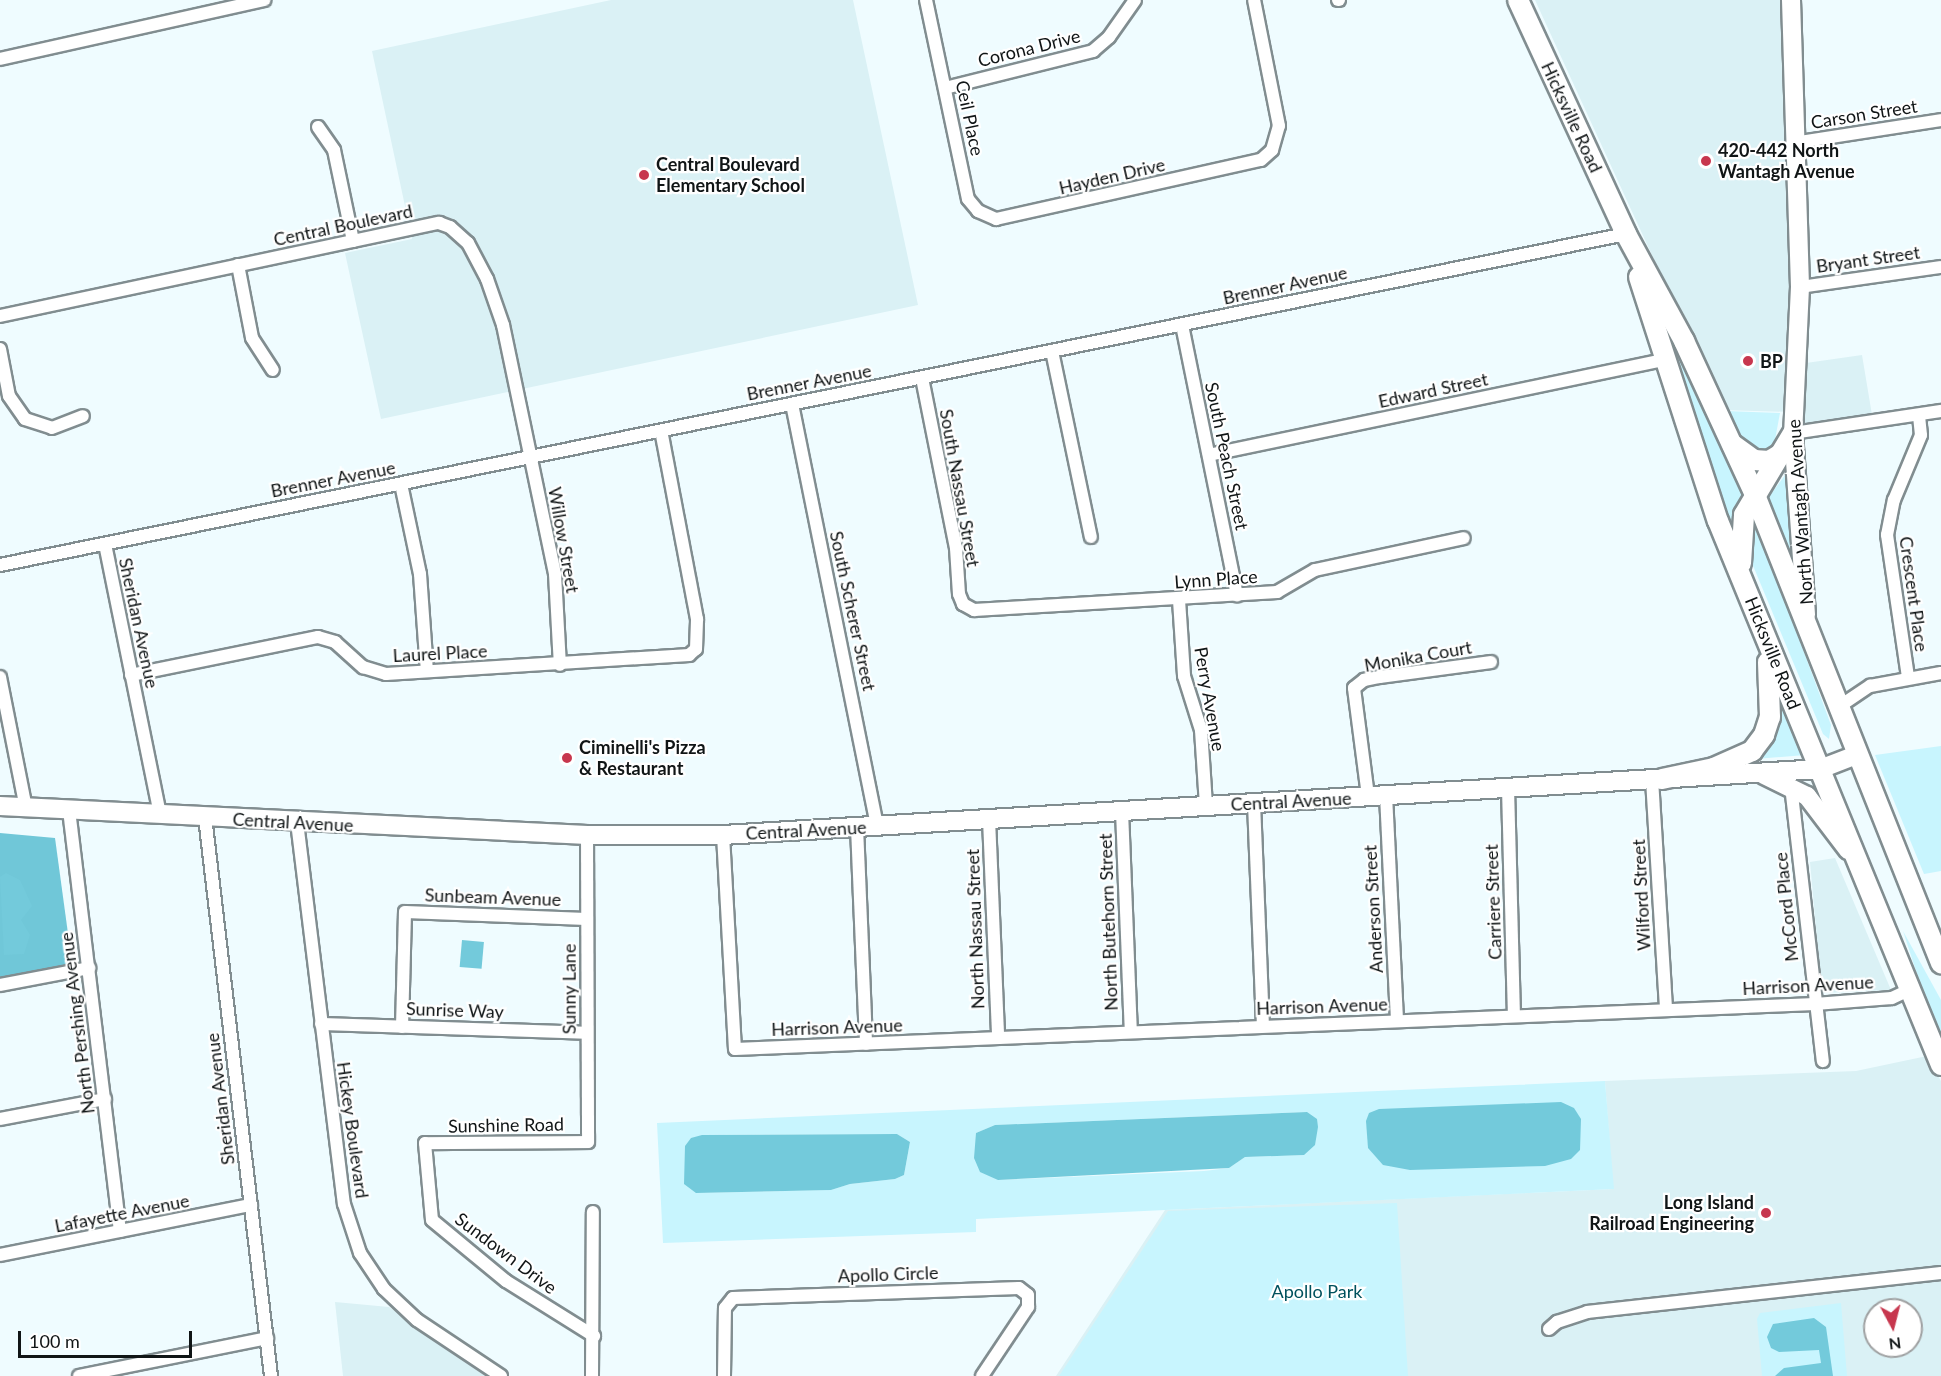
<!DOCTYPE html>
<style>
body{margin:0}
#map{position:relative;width:1941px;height:1376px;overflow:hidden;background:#effcff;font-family:Lato,sans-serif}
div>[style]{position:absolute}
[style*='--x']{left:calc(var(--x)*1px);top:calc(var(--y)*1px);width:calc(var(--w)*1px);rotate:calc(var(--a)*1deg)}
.built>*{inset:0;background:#daf1f5}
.green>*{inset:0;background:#c8f5fe}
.forest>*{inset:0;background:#70c7d8}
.water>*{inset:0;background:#73cadb;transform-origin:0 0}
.roads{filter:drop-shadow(2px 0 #818d90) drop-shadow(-2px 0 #818d90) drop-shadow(0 2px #818d90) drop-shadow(0 -2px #818d90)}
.street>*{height:12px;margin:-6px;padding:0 6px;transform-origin:6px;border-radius:6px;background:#fff}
.secondary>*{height:18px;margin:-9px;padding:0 9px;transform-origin:9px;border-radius:9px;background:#fff}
.primary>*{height:20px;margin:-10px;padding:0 10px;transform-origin:10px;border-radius:10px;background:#fff}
.dots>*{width:16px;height:16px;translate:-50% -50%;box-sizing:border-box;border:3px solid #fff;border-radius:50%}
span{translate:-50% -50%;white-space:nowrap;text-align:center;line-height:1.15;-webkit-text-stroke:4.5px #fff;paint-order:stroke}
.street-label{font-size:18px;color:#101516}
.poi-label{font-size:18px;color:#101516;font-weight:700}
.left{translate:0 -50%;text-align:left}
.right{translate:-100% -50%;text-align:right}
.park-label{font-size:18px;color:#00515d}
.north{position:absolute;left:1863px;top:1298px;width:60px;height:60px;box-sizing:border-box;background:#fff;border:2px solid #9fa1a2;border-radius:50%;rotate:173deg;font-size:16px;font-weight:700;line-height:24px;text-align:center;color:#101516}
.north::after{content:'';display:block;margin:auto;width:21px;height:27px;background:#c7374e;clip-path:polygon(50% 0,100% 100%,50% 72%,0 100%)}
.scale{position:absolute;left:18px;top:1331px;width:174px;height:27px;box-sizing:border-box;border:3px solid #101516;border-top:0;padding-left:8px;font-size:18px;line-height:21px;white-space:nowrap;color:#101516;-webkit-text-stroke:4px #fff;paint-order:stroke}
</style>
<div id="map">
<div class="built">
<i style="clip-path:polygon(611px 0,853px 0,918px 305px,381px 419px,345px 253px,412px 239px,372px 51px)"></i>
<i style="clip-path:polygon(1535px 0,1795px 0,1806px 363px,1862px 355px,1873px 421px,1794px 432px,1792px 412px,1723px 410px)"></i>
<i style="clip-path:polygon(1835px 858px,1891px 990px,1822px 993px,1810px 862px)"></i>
<i style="clip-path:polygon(evenodd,1927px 1056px,1941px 1081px,1941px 1376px,1056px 1376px,1165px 1210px,1613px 1189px,1605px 1081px,1856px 1071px,1927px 1056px,1875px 1310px,1911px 1310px,1911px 1346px,1875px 1346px,1875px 1310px)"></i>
<i style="clip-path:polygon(335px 1302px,389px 1307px,488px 1376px,343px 1376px)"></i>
</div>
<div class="green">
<i style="clip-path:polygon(1670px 330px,1746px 495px,1731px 527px,1724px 518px,1679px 377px)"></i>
<i style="clip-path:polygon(1725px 411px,1780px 413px,1772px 456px,1748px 454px)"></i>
<i style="clip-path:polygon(1786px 474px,1794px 560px,1767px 499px)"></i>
<i style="clip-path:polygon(1755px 520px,1831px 725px,1829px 739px,1823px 734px,1749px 556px)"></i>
<i style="clip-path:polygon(1780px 704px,1805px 755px,1742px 760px,1773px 729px)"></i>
<i style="clip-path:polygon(1941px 746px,1941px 871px,1924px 874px,1875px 755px)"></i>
<i style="clip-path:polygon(1903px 931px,1941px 1000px,1941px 1036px,1929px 1011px)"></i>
<i style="clip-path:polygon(evenodd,1605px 1081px,1614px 1189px,976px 1219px,976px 1232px,663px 1243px,657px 1123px,1605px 1081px,1307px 1112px,1304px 1155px,1245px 1157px,1229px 1168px,1204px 1171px,998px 1180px,976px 1133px,995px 1125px,1307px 1112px,1605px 1081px,897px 1134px,910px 1142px,904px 1175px,895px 1179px,850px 1184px,831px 1190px,696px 1193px,702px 1135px,897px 1134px)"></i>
<i style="clip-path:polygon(1397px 1203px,1408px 1376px,1059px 1376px,1168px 1211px)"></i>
<i style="clip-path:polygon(1841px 1303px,1847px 1376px,1762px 1376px,1757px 1319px,1760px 1313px)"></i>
</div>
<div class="forest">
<i style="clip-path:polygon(0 833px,55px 838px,72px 963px,0 979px)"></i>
</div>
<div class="water">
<i style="clip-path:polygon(6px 873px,20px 880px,32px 906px,21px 920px,30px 935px,24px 954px,4px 955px,0 877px)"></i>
<i style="left:462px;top:940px;width:22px;height:27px;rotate:5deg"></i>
<i style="clip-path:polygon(1561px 1102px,1574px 1108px,1581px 1119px,1580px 1150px,1571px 1159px,1545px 1166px,1410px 1170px,1383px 1165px,1368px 1148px,1366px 1121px,1369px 1113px,1379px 1109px)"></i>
<i style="clip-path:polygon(1307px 1112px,1317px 1119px,1318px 1127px,1315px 1145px,1304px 1155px,1245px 1157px,1229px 1168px,998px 1180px,980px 1172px,974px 1158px,976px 1133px,995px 1125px)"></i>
<i style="clip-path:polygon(897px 1134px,910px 1142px,904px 1175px,895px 1179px,850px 1184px,831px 1190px,696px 1193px,684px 1184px,685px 1146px,691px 1138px,702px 1135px)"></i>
<i style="clip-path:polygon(1814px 1318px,1826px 1327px,1833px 1376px,1775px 1376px,1784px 1368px,1821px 1363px,1819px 1350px,1779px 1352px,1771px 1348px,1767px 1337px,1773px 1324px)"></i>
</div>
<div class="roads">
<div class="street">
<i style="--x:926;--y:0;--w:203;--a:78.1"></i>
<i style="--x:968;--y:199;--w:16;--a:50"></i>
<i style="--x:978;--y:211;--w:20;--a:24"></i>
<i style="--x:996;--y:219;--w:271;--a:-12.6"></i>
<i style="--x:1261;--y:160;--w:15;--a:-42"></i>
<i style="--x:1272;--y:150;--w:25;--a:-74"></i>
<i style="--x:1279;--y:126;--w:128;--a:-101.2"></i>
<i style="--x:1338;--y:0;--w:1;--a:0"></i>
<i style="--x:0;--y:59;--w:271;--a:-12.6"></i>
<i style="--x:945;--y:88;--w:153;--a:-14"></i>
<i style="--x:1093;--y:51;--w:21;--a:-41"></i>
<i style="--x:1109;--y:37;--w:45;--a:-54.9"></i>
<i style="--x:318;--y:127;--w:28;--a:55"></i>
<i style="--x:334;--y:150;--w:93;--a:78.2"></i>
<i style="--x:1793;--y:143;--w:150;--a:-8.8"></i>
<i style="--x:238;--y:265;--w:74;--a:79.1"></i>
<i style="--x:252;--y:338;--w:38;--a:57"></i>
<i style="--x:1800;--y:287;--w:142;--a:-8.1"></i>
<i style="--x:0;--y:316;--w:449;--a:-12"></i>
<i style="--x:439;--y:223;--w:12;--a:20"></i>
<i style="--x:450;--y:227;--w:24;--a:42"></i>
<i style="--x:468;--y:243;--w:41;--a:62.2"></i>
<i style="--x:487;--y:279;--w:49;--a:70.8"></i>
<i style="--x:503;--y:325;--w:254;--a:78.2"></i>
<i style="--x:555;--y:574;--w:91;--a:86.9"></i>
<i style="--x:1182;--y:325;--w:276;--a:78.5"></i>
<i style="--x:0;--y:349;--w:48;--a:79.2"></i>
<i style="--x:9;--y:396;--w:28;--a:55"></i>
<i style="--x:25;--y:419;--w:28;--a:18"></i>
<i style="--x:52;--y:428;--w:33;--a:-21"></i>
<i style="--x:1052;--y:351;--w:190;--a:78.2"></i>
<i style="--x:922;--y:378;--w:173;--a:78.7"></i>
<i style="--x:956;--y:548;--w:46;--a:86.3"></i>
<i style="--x:959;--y:594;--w:11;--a:68"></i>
<i style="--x:963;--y:604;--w:13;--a:29"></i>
<i style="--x:974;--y:610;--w:304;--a:-3.4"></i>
<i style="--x:1277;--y:592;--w:44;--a:-30.1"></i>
<i style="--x:1315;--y:570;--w:152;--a:-12.1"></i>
<i style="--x:792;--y:404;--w:430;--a:78.6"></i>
<i style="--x:1793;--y:433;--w:150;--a:-8.5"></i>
<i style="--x:1209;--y:455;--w:466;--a:-11.8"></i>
<i style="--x:401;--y:484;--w:92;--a:78.1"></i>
<i style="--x:420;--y:574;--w:97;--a:85.9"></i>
<i style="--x:105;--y:544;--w:277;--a:78.5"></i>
<i style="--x:0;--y:565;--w:1659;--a:-11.51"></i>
<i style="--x:1179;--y:600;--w:76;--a:86.2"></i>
<i style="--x:1184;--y:676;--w:57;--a:72.5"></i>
<i style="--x:1201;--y:730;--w:76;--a:86.2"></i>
<i style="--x:131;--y:675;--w:191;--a:-11.5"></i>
<i style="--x:318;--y:637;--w:18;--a:16"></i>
<i style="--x:335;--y:642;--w:38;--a:42"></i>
<i style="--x:363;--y:667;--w:24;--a:17"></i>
<i style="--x:386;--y:674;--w:304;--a:-3.6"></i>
<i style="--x:689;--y:655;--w:9;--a:-41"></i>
<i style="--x:696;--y:649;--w:30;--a:-88"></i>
<i style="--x:697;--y:619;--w:191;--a:-100.8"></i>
<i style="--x:0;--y:677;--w:134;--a:78.8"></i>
<i style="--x:1908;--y:677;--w:144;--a:-98.4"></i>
<i style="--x:1887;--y:535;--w:36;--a:-79"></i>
<i style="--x:1894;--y:500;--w:70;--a:-67.4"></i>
<i style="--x:1921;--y:435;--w:20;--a:-96"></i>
<i style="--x:1837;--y:708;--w:40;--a:-34"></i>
<i style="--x:1870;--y:686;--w:72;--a:-10.4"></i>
<i style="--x:1652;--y:779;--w:230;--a:86.5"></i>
<i style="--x:1791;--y:786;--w:277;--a:83.4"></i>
<i style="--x:1508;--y:788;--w:227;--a:88.5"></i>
<i style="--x:1386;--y:795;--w:226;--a:87.2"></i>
<i style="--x:1368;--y:796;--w:109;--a:-97.4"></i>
<i style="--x:1354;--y:688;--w:13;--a:-39"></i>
<i style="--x:1364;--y:680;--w:16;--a:-11"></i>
<i style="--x:1380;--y:677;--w:112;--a:-7.7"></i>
<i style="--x:1254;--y:803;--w:223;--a:87.7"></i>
<i style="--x:69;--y:810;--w:424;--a:83.1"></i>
<i style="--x:1122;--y:811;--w:221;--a:87.7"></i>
<i style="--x:205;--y:817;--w:563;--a:83.27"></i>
<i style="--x:989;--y:819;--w:219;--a:87.6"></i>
<i style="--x:297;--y:822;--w:385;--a:83"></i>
<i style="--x:344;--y:1204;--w:52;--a:71.9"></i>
<i style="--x:360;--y:1253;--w:43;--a:56.3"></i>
<i style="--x:384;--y:1289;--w:45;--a:43.2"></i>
<i style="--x:417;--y:1320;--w:101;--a:33.7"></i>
<i style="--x:857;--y:827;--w:217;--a:87.6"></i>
<i style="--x:587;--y:835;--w:307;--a:89.8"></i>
<i style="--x:588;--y:1142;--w:163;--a:179.6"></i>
<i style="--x:425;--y:1143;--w:77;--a:84.8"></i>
<i style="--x:432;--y:1220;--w:96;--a:39.5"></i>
<i style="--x:506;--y:1281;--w:104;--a:32"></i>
<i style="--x:723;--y:835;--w:214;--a:86.8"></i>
<i style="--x:735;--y:1049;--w:1081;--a:-2.39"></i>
<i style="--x:1815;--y:1004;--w:77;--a:-4.5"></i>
<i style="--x:1892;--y:998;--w:19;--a:-25"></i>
<i style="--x:0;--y:985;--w:91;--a:-10.8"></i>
<i style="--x:321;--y:1024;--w:266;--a:1.9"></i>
<i style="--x:402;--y:1027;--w:115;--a:-88.5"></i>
<i style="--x:405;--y:912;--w:182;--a:2.2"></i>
<i style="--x:0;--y:1119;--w:107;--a:-10.8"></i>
<i style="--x:0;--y:1255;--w:256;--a:-11.3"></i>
<i style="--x:1549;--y:1329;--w:11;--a:-41"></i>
<i style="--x:1557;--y:1322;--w:32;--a:-18"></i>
<i style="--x:1587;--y:1312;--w:356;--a:-6.3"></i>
<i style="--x:79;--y:1376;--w:192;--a:-11.4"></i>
<i style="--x:592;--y:1376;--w:164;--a:-89.7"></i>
<i style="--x:724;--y:1376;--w:68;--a:-89.2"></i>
<i style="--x:725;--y:1308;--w:13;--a:-51"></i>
<i style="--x:733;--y:1298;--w:286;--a:-2"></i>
<i style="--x:1019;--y:1288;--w:11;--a:38"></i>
<i style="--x:1028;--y:1295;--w:12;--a:90"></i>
<i style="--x:1028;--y:1307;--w:83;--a:123.7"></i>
</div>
<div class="secondary">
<i style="--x:1791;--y:0;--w:287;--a:88.2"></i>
<i style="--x:1800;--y:287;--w:146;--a:92.7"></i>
<i style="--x:1793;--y:433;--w:182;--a:85.9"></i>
<i style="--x:1764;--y:775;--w:48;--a:26"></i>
<i style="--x:1807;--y:796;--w:68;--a:52.8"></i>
<i style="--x:0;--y:806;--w:588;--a:2.83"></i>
<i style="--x:587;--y:835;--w:136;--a:0"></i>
<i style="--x:723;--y:835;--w:1099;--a:-3.44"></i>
<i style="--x:1820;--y:769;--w:40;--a:-21"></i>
</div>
<div class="primary">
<i style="--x:1518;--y:0;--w:258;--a:65.2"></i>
<i style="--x:1626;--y:234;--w:122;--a:61.5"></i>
<i style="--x:1684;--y:341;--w:170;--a:65.2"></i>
<i style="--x:1755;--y:495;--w:504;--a:68.33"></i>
<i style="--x:1639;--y:277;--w:256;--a:72.1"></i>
<i style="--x:1718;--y:521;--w:588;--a:67.71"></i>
<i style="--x:1732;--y:444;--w:27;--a:36"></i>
<i style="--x:1754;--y:460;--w:15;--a:4"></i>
<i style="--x:1769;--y:461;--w:12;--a:-31"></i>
<i style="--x:1741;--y:563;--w:48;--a:-86.4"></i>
<i style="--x:1744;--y:515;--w:96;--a:-59.1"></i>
<i style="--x:1662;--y:779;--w:53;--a:-11.9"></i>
<i style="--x:1714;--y:768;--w:42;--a:-24.1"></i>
<i style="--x:1752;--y:751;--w:20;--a:-53"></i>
<i style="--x:1764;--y:735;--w:19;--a:-72"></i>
<i style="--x:1770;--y:717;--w:55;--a:-92.1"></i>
</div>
</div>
<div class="dots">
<i style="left:1706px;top:161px;background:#c7374e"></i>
<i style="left:644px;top:175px;background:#c7374e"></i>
<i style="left:1748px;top:361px;background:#c7374e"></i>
<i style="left:567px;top:758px;background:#c7374e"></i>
<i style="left:1766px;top:1213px;background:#c7374e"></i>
</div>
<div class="street-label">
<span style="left:1029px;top:48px;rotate:-14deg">Corona Drive</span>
<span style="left:1864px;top:114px;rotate:-9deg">Carson Street</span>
<span style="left:1572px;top:117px;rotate:65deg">Hicksville Road</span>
<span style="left:970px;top:118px;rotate:78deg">Ceil Place</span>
<span style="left:1112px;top:176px;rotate:-13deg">Hayden Drive</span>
<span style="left:343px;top:225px;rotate:-12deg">Central Boulevard</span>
<span style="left:1868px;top:259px;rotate:-8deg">Bryant Street</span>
<span style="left:1285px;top:285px;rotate:-12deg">Brenner Avenue</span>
<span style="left:809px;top:382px;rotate:-11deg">Brenner Avenue</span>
<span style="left:1433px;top:390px;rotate:-12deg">Edward Street</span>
<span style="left:1227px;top:456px;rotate:78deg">South Peach Street</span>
<span style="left:333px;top:479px;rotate:-11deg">Brenner Avenue</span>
<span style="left:960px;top:488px;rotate:80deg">South Nassau Street</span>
<span style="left:1800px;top:512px;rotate:-94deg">North Wantagh Avenue</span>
<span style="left:564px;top:540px;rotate:80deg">Willow Street</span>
<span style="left:1216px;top:579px;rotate:-4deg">Lynn Place</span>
<span style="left:1914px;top:594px;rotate:82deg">Crescent Place</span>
<span style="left:853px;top:611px;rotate:78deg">South Scherer Street</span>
<span style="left:139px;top:623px;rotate:78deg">Sheridan Avenue</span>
<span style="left:440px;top:653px;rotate:-3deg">Laurel Place</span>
<span style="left:1773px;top:653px;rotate:68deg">Hicksville Road</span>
<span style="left:1418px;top:656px;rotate:-10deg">Monika Court</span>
<span style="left:1210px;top:699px;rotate:80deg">Perry Avenue</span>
<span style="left:1291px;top:801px;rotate:-3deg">Central Avenue</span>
<span style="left:293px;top:822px;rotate:3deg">Central Avenue</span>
<span style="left:806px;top:830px;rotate:-3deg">Central Avenue</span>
<span style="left:1641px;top:895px;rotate:-93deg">Wilford Street</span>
<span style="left:493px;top:897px;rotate:2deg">Sunbeam Avenue</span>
<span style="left:1493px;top:902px;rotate:-92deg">Carriere Street</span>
<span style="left:1786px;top:907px;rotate:-96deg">McCord Place</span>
<span style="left:1373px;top:909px;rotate:-93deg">Anderson Street</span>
<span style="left:1108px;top:922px;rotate:-92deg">North Butehorn Street</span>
<span style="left:975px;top:929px;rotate:-92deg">North Nassau Street</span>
<span style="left:1808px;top:985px;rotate:-3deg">Harrison Avenue</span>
<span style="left:569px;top:989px;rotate:-90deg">Sunny Lane</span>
<span style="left:1322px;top:1006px;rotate:-2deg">Harrison Avenue</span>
<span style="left:455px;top:1010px;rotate:2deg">Sunrise Way</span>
<span style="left:77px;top:1023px;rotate:-97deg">North Pershing Avenue</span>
<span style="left:837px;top:1027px;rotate:-2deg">Harrison Avenue</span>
<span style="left:220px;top:1099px;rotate:-97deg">Sheridan Avenue</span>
<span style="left:506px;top:1125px;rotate:-1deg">Sunshine Road</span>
<span style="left:353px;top:1130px;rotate:82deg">Hickey Boulevard</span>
<span style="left:122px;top:1213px;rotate:-11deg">Lafayette Avenue</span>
<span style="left:506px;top:1253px;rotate:37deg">Sundown Drive</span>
<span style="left:888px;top:1274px;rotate:-2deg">Apollo Circle</span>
</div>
<div class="poi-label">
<span class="left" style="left:1718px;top:161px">420-442 North<br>Wantagh Avenue</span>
<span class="left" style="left:656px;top:175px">Central Boulevard<br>Elementary School</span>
<span class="left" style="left:1760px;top:361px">BP</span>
<span class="left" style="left:579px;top:758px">Ciminelli's Pizza<br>&amp; Restaurant</span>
<span class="right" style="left:1754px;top:1213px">Long Island<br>Railroad Engineering</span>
</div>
<div class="park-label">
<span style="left:1317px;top:1291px">Apollo Park</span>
</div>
<div class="north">N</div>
<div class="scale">100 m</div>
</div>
